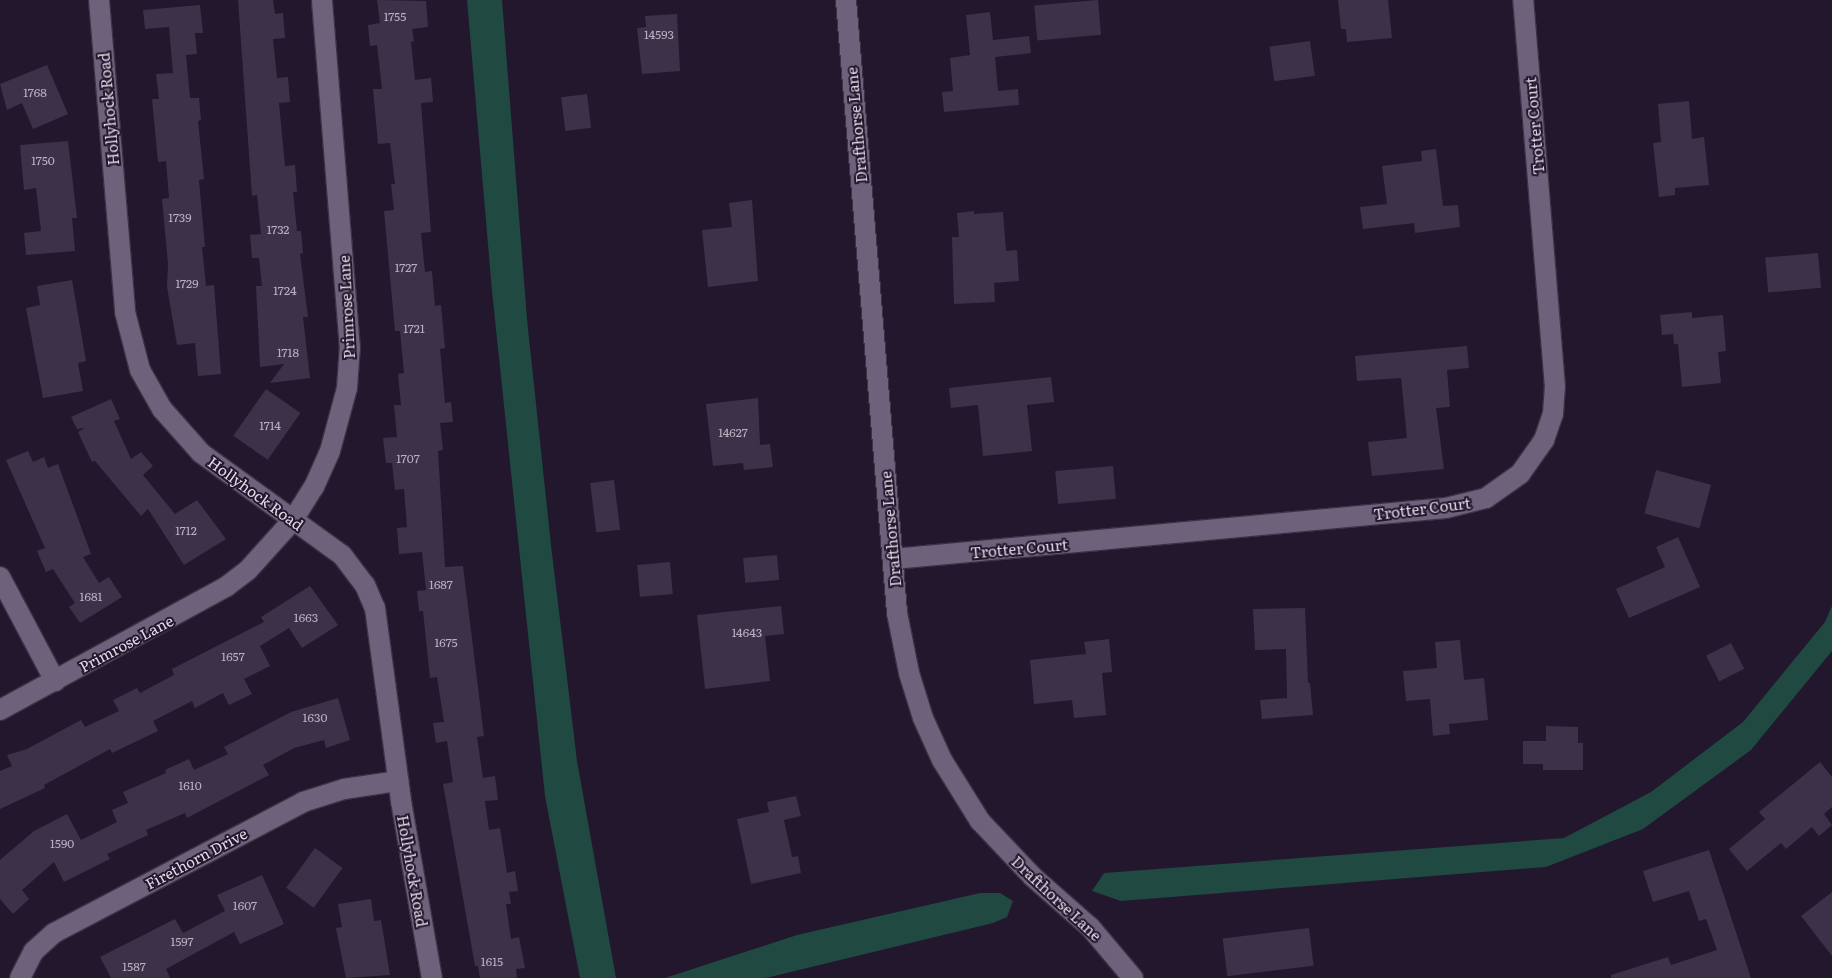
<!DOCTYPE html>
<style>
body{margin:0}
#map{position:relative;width:1832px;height:978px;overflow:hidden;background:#22172d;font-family:Literata,serif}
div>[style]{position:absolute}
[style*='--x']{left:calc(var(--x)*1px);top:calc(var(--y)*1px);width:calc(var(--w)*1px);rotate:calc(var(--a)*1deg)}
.water>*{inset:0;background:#1f4941}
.building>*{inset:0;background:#3d3149;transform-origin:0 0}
.roads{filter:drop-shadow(1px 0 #3b3244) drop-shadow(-1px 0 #3b3244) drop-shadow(0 1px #3b3244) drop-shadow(0 -1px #3b3244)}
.street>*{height:20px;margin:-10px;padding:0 10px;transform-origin:10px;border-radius:10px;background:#6e617c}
span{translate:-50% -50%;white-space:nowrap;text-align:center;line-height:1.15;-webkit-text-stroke:4px #22172d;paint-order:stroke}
.number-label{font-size:12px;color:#b8b0c1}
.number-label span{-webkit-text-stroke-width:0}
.street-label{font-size:15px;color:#e1dae9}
</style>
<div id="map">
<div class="water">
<i style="clip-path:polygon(467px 0,502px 0,527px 319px,551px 545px,577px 761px,616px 978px,580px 978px,545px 796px,492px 291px)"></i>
<i style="clip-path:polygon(1832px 606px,1832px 651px,1751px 750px,1643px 829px,1546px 867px,1121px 901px,1092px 891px,1104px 873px,1564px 838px,1651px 792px,1743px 722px,1825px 622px)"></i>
<i style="clip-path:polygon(980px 893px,1000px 893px,1013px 901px,1007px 917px,993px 923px,766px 978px,665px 978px,797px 935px)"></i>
</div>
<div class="building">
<i style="clip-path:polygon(238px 0,273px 0,275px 14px,283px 13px,285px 38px,273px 39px,277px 78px,288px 77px,290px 102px,279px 103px,285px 166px,295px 165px,297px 192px,293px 192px,297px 231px,301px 231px,303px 253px,300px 254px,308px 317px,303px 317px,310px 378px,270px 383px,284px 364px,260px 367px,256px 286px,262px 286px,259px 258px,252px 258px,250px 235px,261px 234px,257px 195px,252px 196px)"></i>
<i style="clip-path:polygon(377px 0,426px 1px,428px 27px,412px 29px,414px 41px,411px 42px,415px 80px,431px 78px,433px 102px,421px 103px,431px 232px,421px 233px,425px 272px,432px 271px,435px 306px,441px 305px,445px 348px,440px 349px,445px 403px,451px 402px,453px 422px,440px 423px,443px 450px,438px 451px,445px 567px,463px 566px,484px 736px,477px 737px,483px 778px,495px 776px,498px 800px,485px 801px,489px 830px,500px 828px,507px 873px,515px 871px,518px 891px,509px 892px,511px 904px,506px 904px,511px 939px,519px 937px,525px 968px,516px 969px,517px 978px,480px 978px,478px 966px,475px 966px,443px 784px,453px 782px,447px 741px,436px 743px,433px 723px,444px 722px,437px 677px,430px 678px,423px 611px,419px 611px,417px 591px,426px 590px,422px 552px,399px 554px,397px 528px,407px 527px,404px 489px,395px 490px,392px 463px,386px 463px,383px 438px,397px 437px,394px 405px,401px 405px,398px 374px,404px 373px,400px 331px,395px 331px,384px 211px,394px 210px,391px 184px,395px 184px,390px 143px,378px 144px,373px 89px,382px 89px,377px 45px,370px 46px,368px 25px,380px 23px)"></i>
<i style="left:1098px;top:0;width:35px;height:64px;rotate:85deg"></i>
<i style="clip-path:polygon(1338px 0,1388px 0,1392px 38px,1347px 42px,1346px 29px,1341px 29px)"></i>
<i style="clip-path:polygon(200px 5px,203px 33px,195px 33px,197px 54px,186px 55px,190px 98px,199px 98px,201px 120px,198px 121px,204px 179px,199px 180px,205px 247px,202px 247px,206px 286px,214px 285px,221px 374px,198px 376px,195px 343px,177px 345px,167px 287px,168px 264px,162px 199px,169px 198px,166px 161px,158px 162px,152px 99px,159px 99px,156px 74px,173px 73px,169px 27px,145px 29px,143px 10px)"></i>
<i style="clip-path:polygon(990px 12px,993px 40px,1029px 36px,1031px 53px,995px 57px,998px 91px,1018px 89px,1019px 105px,944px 112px,942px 92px,953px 91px,950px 58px,970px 55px,966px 15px)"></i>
<i style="clip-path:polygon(677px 14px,680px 71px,642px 74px,637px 28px,646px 27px,645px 16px)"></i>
<i style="left:1310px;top:41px;width:35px;height:41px;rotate:82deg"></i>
<i style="clip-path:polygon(47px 65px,68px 114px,33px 129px,22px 103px,7px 110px,0 84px)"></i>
<i style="left:587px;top:94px;width:34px;height:26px;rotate:83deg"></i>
<i style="clip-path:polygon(1689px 101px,1692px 139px,1704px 137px,1709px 185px,1675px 188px,1675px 195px,1659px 197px,1653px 143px,1661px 142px,1658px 104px)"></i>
<i style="clip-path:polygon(68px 141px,77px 218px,72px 218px,75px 251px,26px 255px,24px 233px,41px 231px,36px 188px,24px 190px,20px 145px)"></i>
<i style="clip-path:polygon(1436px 149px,1443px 206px,1458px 205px,1460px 227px,1415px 233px,1414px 223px,1363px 229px,1360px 207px,1387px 204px,1382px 166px,1422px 161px,1421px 151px)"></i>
<i style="clip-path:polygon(752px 200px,758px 281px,708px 287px,702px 230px,732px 227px,729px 203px)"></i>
<i style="clip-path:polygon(974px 211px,974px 214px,1003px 212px,1006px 251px,1017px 250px,1019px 281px,994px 283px,995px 302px,954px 304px,952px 237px,959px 237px,957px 213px)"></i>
<i style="left:1818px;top:253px;width:35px;height:53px;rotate:85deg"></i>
<i style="clip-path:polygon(72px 280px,86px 361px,78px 363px,83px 391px,43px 398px,26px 308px,40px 305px,37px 286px)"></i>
<i style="clip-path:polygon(1692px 312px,1692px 318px,1723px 315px,1726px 351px,1718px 352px,1721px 383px,1682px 387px,1678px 344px,1674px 344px,1673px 334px,1662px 335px,1660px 315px)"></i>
<i style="clip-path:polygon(1467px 346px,1469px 368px,1447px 370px,1450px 407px,1436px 408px,1444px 469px,1372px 476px,1368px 442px,1407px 438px,1401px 378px,1357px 381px,1355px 356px)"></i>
<i style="clip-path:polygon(1051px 377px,1054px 402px,1027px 405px,1032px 451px,983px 456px,978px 405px,951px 408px,949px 388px)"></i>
<i style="left:266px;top:389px;width:42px;height:57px;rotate:35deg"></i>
<i style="clip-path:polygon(758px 398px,760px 445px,770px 444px,773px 467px,744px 470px,743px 463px,713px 466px,706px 404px)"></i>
<i style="clip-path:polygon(111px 399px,120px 419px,114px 421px,131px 459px,141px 452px,153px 466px,143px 475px,175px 514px,197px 500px,226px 539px,184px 565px,148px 509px,141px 516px,95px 461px,92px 462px,78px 432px,85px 428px,77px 429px,71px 417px)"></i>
<i style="clip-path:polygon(28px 451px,33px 462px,44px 457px,48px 468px,58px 464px,91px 554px,83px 557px,99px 583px,109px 577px,122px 597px,80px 623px,69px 607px,75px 603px,53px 569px,46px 572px,37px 551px,45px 548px,6px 460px)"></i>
<i style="left:1113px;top:466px;width:33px;height:58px;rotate:85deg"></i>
<i style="left:1656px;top:470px;width:57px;height:45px;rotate:15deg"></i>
<i style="left:614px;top:480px;width:50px;height:24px;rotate:83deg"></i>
<i style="clip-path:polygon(1678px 537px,1700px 587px,1629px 618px,1616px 589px,1665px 567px,1656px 547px)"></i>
<i style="left:777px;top:555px;width:25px;height:34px;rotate:85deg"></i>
<i style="left:670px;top:562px;width:32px;height:33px;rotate:85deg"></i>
<i style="clip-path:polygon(310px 586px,338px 625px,302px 648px,289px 628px,260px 646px,270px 666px,244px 679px,252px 694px,229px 705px,223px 693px,195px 708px,192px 701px,153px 721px,158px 731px,112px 753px,110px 749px,44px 785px,45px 788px,0 809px,0 771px,12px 766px,7px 755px,27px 749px,81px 720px,85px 727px,119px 711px,113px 700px,137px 688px,140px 693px,174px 675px,172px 669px,264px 622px,261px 617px)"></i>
<i style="clip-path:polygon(781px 606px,784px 634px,765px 636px,770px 681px,705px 689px,697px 615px)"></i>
<i style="clip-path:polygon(1305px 608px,1308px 683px,1310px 683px,1313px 715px,1262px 719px,1260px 700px,1287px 698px,1286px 649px,1255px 650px,1253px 609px)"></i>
<i style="clip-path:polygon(1109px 639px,1112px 672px,1102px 673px,1106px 715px,1074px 718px,1072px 700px,1034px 704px,1030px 660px,1086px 654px,1084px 642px)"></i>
<i style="clip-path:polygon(1460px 640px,1464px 680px,1484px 678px,1488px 720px,1449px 724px,1450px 734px,1433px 736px,1430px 699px,1406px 701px,1403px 671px,1437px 668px,1435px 642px)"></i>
<i style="left:1731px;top:643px;width:29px;height:28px;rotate:63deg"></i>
<i style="clip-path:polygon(338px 698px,350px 740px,326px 748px,324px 740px,294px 748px,263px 765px,269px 775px,187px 818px,185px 813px,146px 830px,148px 835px,107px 854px,110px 859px,64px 882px,54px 862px,22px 890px,29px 899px,13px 914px,0 899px,0 860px,34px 831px,67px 814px,81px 840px,117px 822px,112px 810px,128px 803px,123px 792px,166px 773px,165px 770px,189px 759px,194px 770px,228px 754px,224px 747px,291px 712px)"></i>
<i style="clip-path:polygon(1546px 726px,1578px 727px,1578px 743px,1583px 743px,1583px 770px,1543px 770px,1543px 764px,1523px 764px,1523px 741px,1546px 741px)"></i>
<i style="clip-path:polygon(1820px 762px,1832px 777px,1832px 807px,1824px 814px,1832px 825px,1819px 836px,1812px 827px,1786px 849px,1781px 843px,1747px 871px,1729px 849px,1765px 819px,1759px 812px)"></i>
<i style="clip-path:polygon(796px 796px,801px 816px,784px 820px,792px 857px,798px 856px,801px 873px,751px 884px,737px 819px,769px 812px,767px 802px)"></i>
<i style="left:315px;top:848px;width:34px;height:49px;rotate:36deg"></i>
<i style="clip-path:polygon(1709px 850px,1751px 978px,1611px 978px,1611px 975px,1668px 957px,1671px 965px,1717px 950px,1706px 919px,1699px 921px,1689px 891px,1653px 902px,1643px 871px)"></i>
<i style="clip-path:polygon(262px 875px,284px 924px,240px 944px,234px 932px,166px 969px,170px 978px,111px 978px,100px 957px,175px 919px,183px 933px,225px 911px,217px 895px)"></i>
<i style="clip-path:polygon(1832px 892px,1832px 956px,1801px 916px)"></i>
<i style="clip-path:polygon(371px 899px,374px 921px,381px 920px,390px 975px,346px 978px,336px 928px,342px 927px,338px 904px)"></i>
<i style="left:1309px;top:928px;width:38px;height:87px;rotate:83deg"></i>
</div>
<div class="roads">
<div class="street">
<i style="--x:99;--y:0;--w:313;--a:85.2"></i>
<i style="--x:125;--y:312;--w:60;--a:75.5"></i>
<i style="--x:140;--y:370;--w:45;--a:60.6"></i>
<i style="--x:162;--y:409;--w:59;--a:48.4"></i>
<i style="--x:201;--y:453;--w:174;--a:35.9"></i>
<i style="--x:342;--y:555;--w:38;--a:53"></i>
<i style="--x:365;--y:585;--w:25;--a:67"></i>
<i style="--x:375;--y:608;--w:195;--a:82.3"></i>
<i style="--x:401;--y:801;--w:180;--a:80.1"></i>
<i style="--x:846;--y:0;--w:615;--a:85.24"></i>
<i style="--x:897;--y:613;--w:61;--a:78.7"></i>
<i style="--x:909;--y:673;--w:47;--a:72.7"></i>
<i style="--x:923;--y:718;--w:46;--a:65.7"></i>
<i style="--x:942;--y:760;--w:72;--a:58.1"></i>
<i style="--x:980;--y:821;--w:77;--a:46.6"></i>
<i style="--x:1033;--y:877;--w:76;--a:41.3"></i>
<i style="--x:1090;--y:927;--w:67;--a:49.9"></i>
<i style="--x:893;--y:559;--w:555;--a:-5.27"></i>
<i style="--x:1446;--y:508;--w:41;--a:-14"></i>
<i style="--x:1486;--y:498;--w:42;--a:-35.2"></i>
<i style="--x:1520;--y:474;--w:42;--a:-54.8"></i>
<i style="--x:1544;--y:440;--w:28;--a:-71"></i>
<i style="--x:1553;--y:414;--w:27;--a:-86"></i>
<i style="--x:1555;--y:387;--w:388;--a:-94.7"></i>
<i style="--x:0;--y:577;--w:118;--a:62.1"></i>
<i style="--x:0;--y:710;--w:259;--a:-28.6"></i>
<i style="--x:227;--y:586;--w:26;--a:-37"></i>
<i style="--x:248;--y:570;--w:67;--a:-48"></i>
<i style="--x:293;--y:520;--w:39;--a:-58"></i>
<i style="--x:314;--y:487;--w:39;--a:-66"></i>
<i style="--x:330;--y:451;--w:65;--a:-74.9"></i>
<i style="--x:347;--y:388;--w:39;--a:-86"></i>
<i style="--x:350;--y:349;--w:350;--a:-94.6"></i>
<i style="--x:20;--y:978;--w:30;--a:-63"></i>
<i style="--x:34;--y:951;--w:27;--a:-42"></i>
<i style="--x:54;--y:933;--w:281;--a:-27.7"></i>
<i style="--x:303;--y:802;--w:43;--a:-17.6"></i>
<i style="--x:344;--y:789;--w:55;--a:-8.4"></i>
</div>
</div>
<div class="number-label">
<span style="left:395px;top:17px">1755</span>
<span style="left:659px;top:35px">14593</span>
<span style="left:35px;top:93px">1768</span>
<span style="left:43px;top:161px">1750</span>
<span style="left:180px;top:218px">1739</span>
<span style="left:278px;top:230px">1732</span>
<span style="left:406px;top:268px">1727</span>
<span style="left:187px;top:284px">1729</span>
<span style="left:285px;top:291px">1724</span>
<span style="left:414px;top:329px">1721</span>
<span style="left:288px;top:353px">1718</span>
<span style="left:270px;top:426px">1714</span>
<span style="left:733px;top:433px">14627</span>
<span style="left:408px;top:459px">1707</span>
<span style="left:186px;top:531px">1712</span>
<span style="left:441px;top:585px">1687</span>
<span style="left:91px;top:597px">1681</span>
<span style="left:306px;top:618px">1663</span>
<span style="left:747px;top:633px">14643</span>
<span style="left:446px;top:643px">1675</span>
<span style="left:233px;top:657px">1657</span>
<span style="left:315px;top:718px">1630</span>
<span style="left:190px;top:786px">1610</span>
<span style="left:62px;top:844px">1590</span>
<span style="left:245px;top:906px">1607</span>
<span style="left:182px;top:942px">1597</span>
<span style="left:492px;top:962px">1615</span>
<span style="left:134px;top:967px">1587</span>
</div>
<div class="street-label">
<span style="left:108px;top:109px;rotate:-95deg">Hollyhock Road</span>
<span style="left:856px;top:125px;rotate:-95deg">Drafthorse Lane</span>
<span style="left:1534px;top:126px;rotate:-95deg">Trotter Court</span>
<span style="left:346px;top:307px;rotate:-93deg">Primrose Lane</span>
<span style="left:256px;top:493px;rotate:36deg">Hollyhock Road</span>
<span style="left:1422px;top:508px;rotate:-7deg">Trotter Court</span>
<span style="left:890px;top:529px;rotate:-95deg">Drafthorse Lane</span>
<span style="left:1019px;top:548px;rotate:-5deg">Trotter Court</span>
<span style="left:126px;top:643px;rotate:-28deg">Primrose Lane</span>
<span style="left:196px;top:858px;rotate:-28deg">Firethorn Drive</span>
<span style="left:413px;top:871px;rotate:80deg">Hollyhock Road</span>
<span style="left:1057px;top:898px;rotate:43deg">Drafthorse Lane</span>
</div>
</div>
